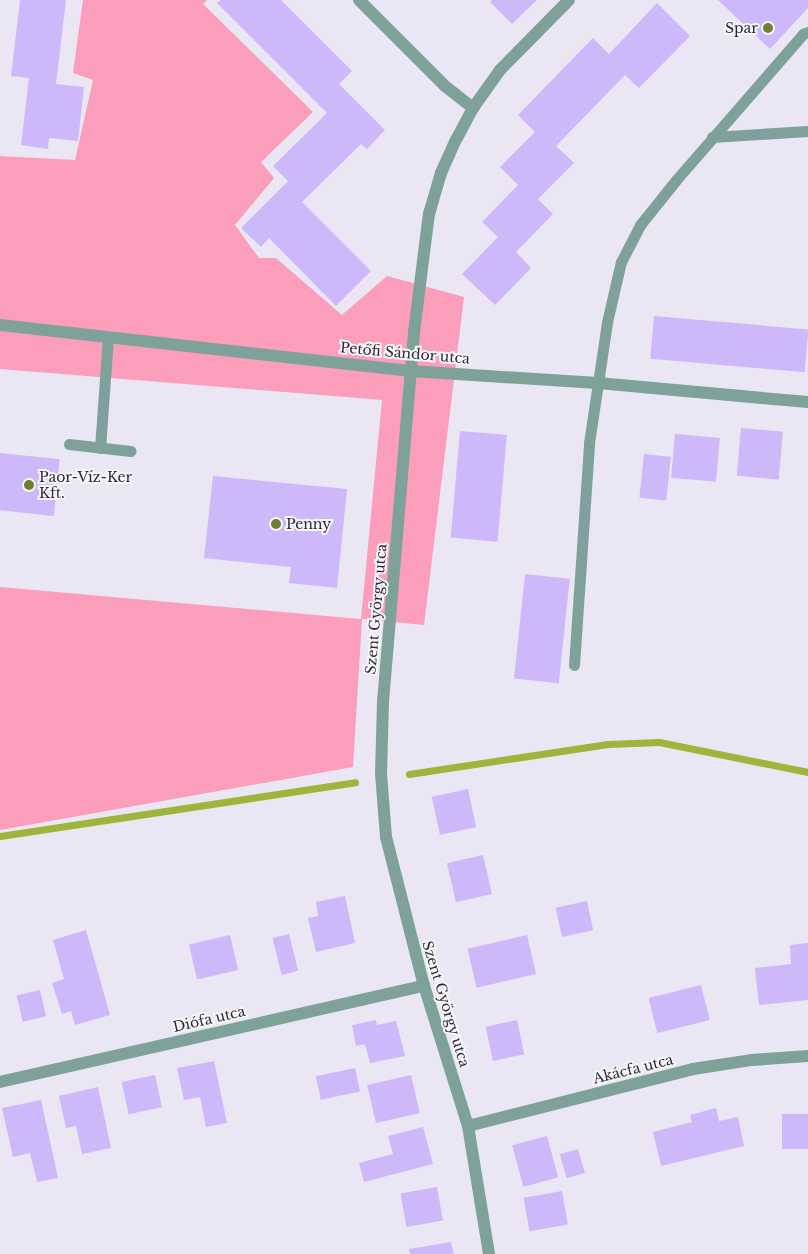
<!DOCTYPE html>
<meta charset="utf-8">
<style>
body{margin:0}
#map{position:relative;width:808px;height:1254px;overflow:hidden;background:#eae6f4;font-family:"Libre Baskerville",serif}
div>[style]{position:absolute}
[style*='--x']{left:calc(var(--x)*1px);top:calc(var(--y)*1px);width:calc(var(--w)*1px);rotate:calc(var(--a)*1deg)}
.green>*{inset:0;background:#fa9ebc}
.stream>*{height:7px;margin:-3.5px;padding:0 3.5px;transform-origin:3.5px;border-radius:3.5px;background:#9fb43a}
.building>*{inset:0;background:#cdb8fa;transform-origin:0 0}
.service>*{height:11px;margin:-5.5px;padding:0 5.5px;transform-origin:5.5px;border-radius:5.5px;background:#7ea29a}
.minor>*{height:12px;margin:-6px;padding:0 6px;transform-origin:6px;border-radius:6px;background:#7ea29a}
.dots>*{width:14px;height:14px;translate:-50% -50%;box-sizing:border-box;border:2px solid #f6f6f6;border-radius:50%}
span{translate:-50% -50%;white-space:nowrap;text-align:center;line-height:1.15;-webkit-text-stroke:4px #f6f6f6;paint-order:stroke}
.poi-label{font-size:14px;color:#2f2740}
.right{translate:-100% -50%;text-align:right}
.left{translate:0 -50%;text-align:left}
.street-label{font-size:14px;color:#2f2740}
</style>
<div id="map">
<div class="green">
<i style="clip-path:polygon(83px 0,207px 0,203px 4px,313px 112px,261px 162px,274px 178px,235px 225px,259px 258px,276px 258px,342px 315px,387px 276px,464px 297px,424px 625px,362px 619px,353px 767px,0 830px,0 587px,361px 619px,382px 400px,0 369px,0 156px,75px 160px,93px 80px,73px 73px)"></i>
</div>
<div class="stream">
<i style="--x:409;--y:774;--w:201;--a:-8.6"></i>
<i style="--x:608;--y:744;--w:51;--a:-2.2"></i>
<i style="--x:659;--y:742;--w:152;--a:11.4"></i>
<i style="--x:0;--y:836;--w:359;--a:-8.6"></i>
</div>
<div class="building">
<i style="clip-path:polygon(20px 0,66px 0,56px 84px,84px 87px,78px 141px,49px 138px,48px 149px,21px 145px,29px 78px,11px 76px)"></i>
<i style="clip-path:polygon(221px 0,281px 0,352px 71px,339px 84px,385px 130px,367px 149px,361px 144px,302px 202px,371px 271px,336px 306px,269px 238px,261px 247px,241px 228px,288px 181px,273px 166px,327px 113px,217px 3px)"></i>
<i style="clip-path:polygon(492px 0,537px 0,512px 24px,490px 2px)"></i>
<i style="clip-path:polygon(718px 0,808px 0,808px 8px,770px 49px)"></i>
<i style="clip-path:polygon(657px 3px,690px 36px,639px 88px,625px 75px,556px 146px,574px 163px,538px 199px,553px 214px,516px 252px,531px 268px,495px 305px,462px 274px,498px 237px,482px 222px,518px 185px,500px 167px,535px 132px,518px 115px,593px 38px,609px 54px)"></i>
<i style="left:654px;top:316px;width:155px;height:43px;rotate:5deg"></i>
<i style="left:741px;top:428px;width:42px;height:48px;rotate:5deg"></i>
<i style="left:460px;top:431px;width:47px;height:107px;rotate:5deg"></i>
<i style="left:675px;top:434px;width:45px;height:44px;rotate:5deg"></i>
<i style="left:0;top:453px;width:60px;height:57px;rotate:6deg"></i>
<i style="left:644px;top:454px;width:27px;height:44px;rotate:6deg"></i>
<i style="clip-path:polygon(213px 476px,347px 489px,337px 588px,289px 583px,291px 567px,204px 558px)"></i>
<i style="left:525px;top:574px;width:45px;height:105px;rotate:6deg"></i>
<i style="left:468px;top:789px;width:39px;height:37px;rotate:78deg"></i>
<i style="left:483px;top:855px;width:40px;height:37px;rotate:77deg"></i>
<i style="clip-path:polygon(345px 896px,355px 943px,316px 952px,308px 918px,318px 916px,316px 902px)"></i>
<i style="left:587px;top:901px;width:30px;height:32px;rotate:78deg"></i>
<i style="clip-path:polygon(86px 930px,110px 1015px,75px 1025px,71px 1011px,62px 1014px,52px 983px,64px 979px,53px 940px)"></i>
<i style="left:289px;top:934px;width:38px;height:17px;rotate:76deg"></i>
<i style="left:230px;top:935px;width:36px;height:42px;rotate:77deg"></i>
<i style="left:527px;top:935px;width:40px;height:61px;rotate:77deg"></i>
<i style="clip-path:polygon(808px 943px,808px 1000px,759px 1005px,755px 968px,791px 964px,790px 945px)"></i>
<i style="left:701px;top:985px;width:36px;height:54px;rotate:76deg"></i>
<i style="left:40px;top:990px;width:27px;height:24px;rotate:77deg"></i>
<i style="clip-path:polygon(376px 1020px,377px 1025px,396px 1021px,405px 1056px,370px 1063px,365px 1044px,356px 1046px,352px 1025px)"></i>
<i style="left:517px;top:1020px;width:35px;height:32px;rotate:78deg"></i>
<i style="clip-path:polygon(214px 1061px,227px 1123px,206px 1127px,200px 1097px,184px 1100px,177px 1068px)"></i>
<i style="left:355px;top:1068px;width:24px;height:40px;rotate:78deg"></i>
<i style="left:155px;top:1075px;width:33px;height:34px;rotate:78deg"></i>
<i style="left:411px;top:1075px;width:39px;height:45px;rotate:77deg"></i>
<i style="clip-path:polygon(98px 1087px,111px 1148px,82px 1154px,76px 1126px,66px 1128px,59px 1096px)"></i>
<i style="clip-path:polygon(41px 1100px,58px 1178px,37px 1182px,30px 1153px,13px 1157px,2px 1108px)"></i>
<i style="clip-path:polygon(716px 1108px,719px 1121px,738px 1117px,744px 1146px,661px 1166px,653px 1132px,692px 1122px,690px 1115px)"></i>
<i style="left:808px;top:1114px;width:35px;height:26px;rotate:90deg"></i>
<i style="clip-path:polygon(423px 1127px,433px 1164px,364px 1182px,359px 1163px,393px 1154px,388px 1136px)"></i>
<i style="left:547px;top:1136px;width:43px;height:36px;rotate:75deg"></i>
<i style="left:578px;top:1149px;width:25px;height:19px;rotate:74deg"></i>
<i style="left:437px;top:1187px;width:34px;height:37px;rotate:80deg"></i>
<i style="left:562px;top:1191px;width:34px;height:39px;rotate:80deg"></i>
<i style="clip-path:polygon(451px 1242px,454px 1254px,410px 1254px,409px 1249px)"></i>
</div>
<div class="service">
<i style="--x:712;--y:137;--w:96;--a:-3.6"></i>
<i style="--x:69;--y:444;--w:62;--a:6.4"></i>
<i style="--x:100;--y:448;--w:111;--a:-85.9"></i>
<i style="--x:574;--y:665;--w:223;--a:-86.1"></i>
<i style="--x:589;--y:443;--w:122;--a:-81.5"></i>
<i style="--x:607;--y:322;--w:62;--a:-76.9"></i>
<i style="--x:621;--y:262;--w:42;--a:-62.8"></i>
<i style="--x:640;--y:225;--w:58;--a:-51.3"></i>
<i style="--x:676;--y:180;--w:194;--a:-49"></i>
<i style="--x:803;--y:34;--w:5;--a:-22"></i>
</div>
<div class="minor">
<i style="--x:359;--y:0;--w:122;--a:45"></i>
<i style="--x:445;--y:86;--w:36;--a:38"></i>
<i style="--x:0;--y:325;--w:414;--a:6.4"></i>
<i style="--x:411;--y:371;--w:187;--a:3.7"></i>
<i style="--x:598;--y:383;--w:211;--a:5.2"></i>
<i style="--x:0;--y:1082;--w:435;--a:-12.8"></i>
<i style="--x:468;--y:1126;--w:232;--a:-14.2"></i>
<i style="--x:693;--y:1069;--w:60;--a:-8.7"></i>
<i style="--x:752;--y:1060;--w:56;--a:-4.1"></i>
<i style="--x:489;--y:1254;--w:130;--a:-99.3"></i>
<i style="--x:468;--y:1126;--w:147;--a:-107.4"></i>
<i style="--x:424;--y:986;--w:154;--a:-104.3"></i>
<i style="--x:386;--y:837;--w:63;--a:-94.5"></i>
<i style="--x:381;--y:774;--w:72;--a:-88.4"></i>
<i style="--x:383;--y:702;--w:371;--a:-85.2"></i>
<i style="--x:414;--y:332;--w:119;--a:-82.8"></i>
<i style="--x:429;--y:214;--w:43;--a:-73.7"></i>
<i style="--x:441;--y:173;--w:36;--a:-66"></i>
<i style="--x:456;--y:140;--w:36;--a:-62"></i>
<i style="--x:473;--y:108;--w:47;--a:-54.6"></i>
<i style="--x:500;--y:70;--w:98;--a:-45.4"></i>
</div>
<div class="dots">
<i style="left:768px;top:28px;background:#707f2e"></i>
<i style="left:29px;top:485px;background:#707f2e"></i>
<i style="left:276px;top:524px;background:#707f2e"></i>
</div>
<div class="poi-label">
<span class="right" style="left:758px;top:28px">Spar</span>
<span class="left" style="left:39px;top:485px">Paor-Víz-Ker<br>Kft.</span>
<span class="left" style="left:286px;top:524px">Penny</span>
</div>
<div class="street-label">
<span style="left:405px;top:353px;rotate:5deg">Petőfi Sándor utca</span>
<span style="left:376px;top:609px;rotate:-85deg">Szent György utca</span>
<span style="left:446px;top:1004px;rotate:73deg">Szent György utca</span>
<span style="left:209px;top:1019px;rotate:-13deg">Diófa utca</span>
<span style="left:633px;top:1069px;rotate:-14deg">Akácfa utca</span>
</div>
</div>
